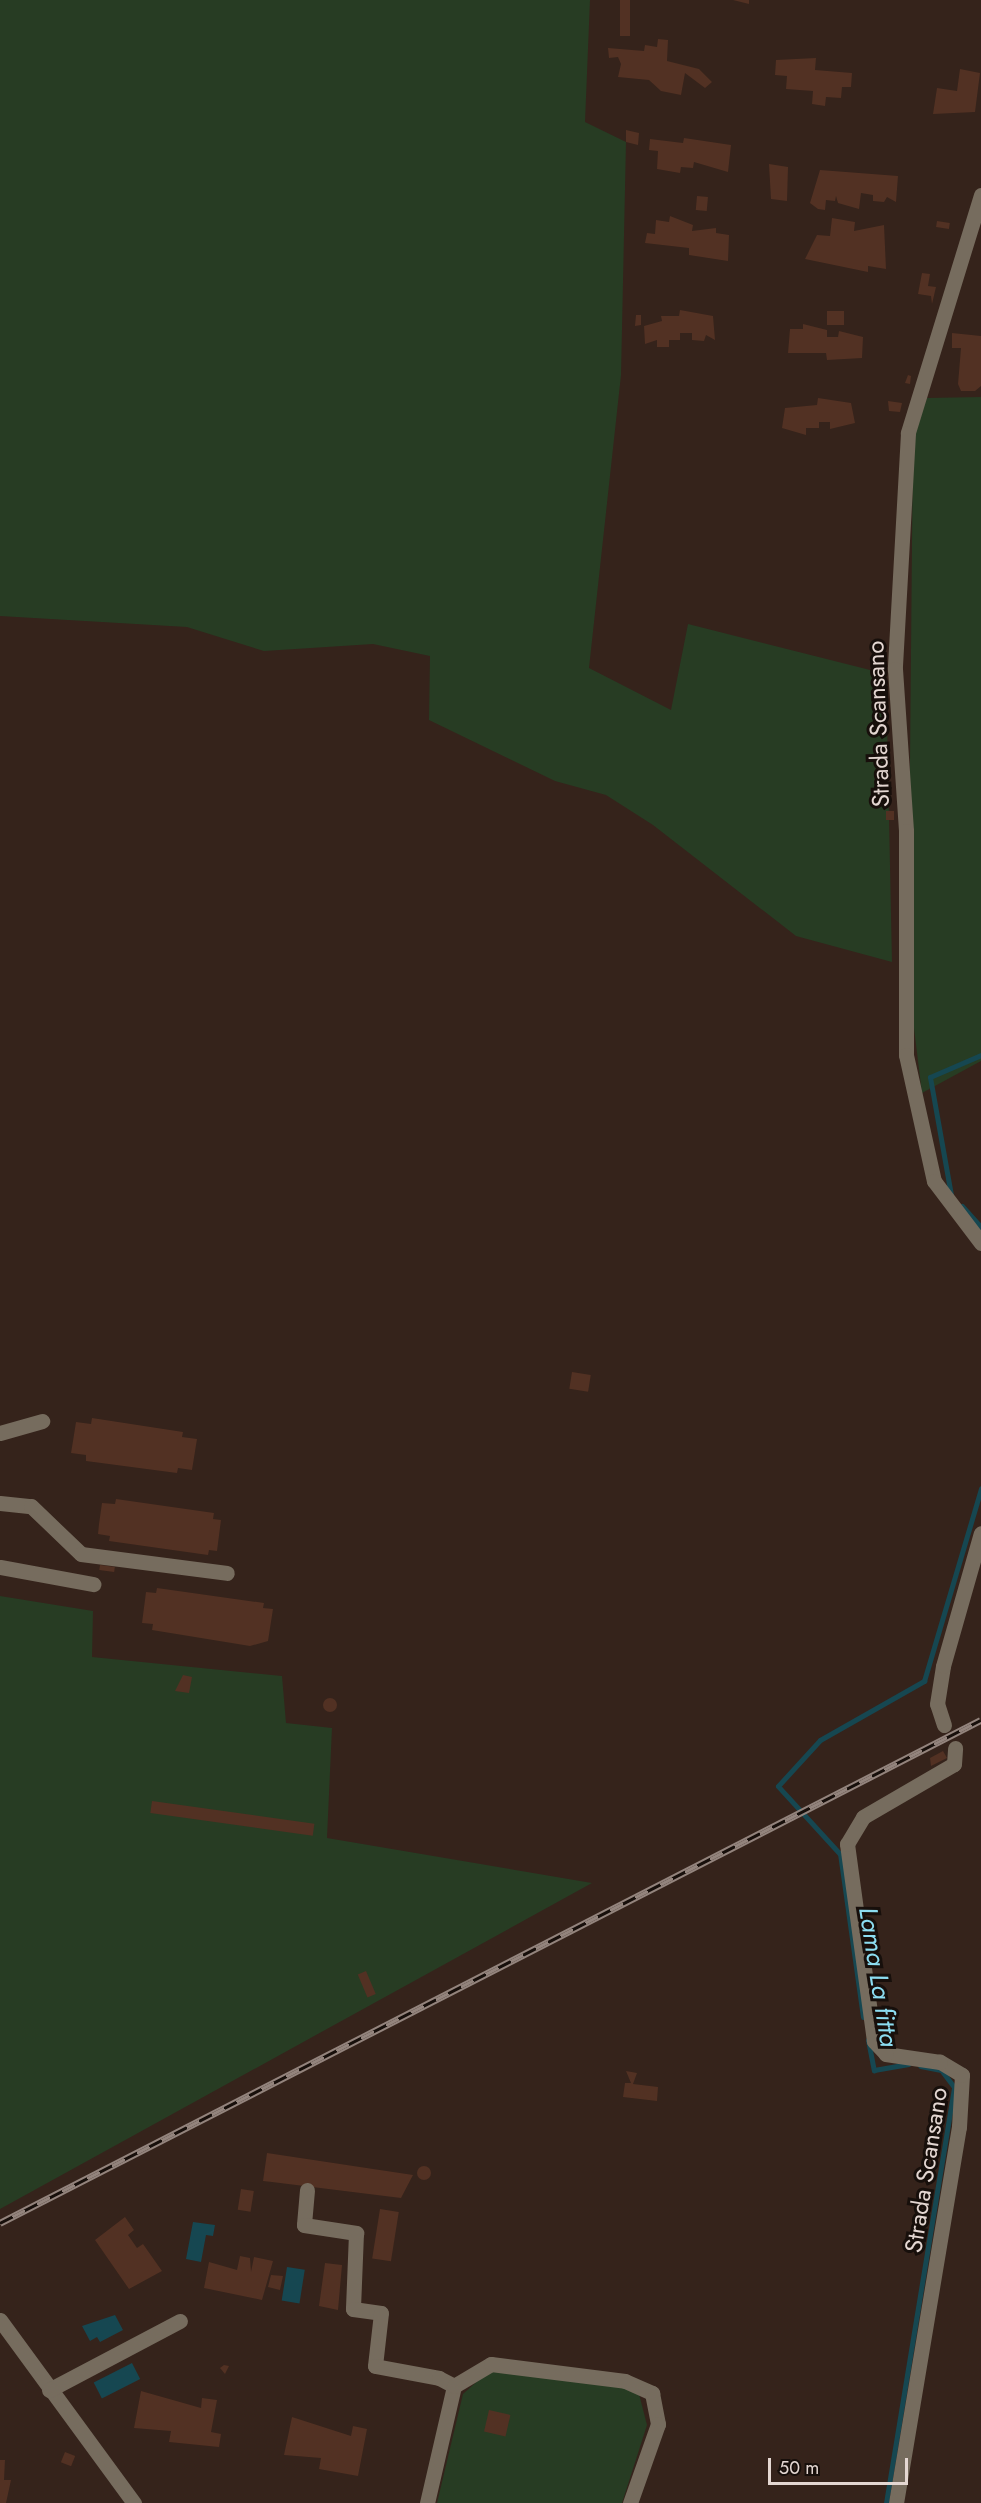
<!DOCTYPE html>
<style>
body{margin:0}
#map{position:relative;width:981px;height:2503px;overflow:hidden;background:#35231b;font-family:Jost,sans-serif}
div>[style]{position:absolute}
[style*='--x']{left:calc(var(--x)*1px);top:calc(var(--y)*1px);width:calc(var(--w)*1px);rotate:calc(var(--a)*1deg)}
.green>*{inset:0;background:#273c23}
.water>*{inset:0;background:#164751;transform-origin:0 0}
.stream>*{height:5px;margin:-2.5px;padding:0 2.5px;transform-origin:2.5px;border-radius:2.5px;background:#164751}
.building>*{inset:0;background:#523123;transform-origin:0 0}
.round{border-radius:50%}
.minor>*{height:15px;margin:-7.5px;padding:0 7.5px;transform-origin:7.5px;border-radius:7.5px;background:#766c5e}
.rail>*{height:7px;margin-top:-3.5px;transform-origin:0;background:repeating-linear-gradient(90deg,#170f0b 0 14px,#93847d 0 28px);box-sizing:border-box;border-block:2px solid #93847d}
span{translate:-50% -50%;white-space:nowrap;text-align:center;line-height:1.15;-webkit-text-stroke:6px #170f0b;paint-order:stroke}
.street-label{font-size:24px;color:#e4d7d2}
.water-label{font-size:26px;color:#8cddf1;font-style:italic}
.scale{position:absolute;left:768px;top:2458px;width:140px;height:27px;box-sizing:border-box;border:3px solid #e4d7d2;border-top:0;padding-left:8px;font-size:18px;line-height:21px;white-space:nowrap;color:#e4d7d2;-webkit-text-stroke:4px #170f0b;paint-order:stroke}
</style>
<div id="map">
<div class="green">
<i style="clip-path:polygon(0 0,590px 0,585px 122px,626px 142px,621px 375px,589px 668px,671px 710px,688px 624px,886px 674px,892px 962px,796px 936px,653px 825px,606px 795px,555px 781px,429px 720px,430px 656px,373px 644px,264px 651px,187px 627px,0 616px)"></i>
<i style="clip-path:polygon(981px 397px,981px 1061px,922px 1093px,908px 980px,913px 434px,927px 398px)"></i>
<i style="clip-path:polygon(0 1596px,93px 1611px,92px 1657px,282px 1676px,286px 1723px,332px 1728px,327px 1838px,592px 1883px,0 2209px)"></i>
<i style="clip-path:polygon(491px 2369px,624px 2386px,639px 2394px,647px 2425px,622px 2503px,437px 2503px,463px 2394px)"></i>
</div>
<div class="water">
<i style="clip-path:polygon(193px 2222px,215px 2225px,213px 2236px,206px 2235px,201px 2262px,186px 2259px)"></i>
<i style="left:287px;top:2267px;width:18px;height:34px;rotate:9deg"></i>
<i style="clip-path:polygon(115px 2315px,123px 2330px,100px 2342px,97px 2337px,90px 2341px,82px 2326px)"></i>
<i style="left:132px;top:2363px;width:18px;height:43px;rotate:63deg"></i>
</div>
<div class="stream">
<i style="--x:951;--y:1195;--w:120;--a:-100.1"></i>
<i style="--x:930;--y:1077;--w:56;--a:-23.3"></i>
<i style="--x:962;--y:1206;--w:28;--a:48"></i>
<i style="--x:863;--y:2017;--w:165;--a:-98"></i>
<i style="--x:840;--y:1854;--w:92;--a:-132.4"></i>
<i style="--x:778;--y:1786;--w:62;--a:-47.6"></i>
<i style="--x:820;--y:1740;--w:120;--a:-29.6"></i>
<i style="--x:924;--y:1681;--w:201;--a:-73.5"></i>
<i style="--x:868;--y:2040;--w:31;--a:79"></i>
<i style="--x:874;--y:2070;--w:35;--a:-10"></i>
<i style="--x:886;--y:2503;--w:422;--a:-80.7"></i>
<i style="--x:954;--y:2087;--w:21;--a:-127"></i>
<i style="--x:941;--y:2070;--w:21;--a:-169"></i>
</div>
<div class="building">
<i style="left:620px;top:0;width:10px;height:36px"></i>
<i style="clip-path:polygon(733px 0,749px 0,749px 4px)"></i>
<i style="clip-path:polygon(658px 39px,668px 40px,667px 61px,699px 69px,712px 82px,705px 88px,685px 73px,681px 95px,661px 91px,649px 80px,618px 77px,621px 64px,618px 57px,609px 58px,608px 48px,644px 51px,645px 45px,657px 47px)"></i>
<i style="clip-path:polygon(816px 58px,815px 70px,852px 73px,851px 87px,842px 87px,841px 98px,826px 97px,825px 106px,812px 104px,813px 91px,786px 89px,787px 76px,775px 75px,776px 60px)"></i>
<i style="clip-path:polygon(960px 69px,980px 73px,975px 112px,933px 114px,937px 88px,957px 91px)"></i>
<i style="clip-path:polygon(626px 130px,639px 133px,638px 145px,626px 142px)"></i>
<i style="clip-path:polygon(684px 138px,731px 145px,728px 172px,694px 162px,693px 168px,681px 167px,680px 173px,657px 169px,658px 151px,649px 150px,650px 139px,683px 143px)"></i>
<i style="clip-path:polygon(769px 164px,788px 167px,787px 201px,771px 199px)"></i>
<i style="clip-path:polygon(820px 170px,898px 176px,896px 202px,887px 197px,884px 202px,873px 201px,873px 195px,861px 193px,859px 209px,838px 203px,836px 196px,835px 201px,826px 200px,825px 210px,818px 209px,810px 203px)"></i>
<i style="left:697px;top:196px;width:11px;height:14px;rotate:5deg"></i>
<i style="clip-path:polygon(670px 216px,693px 225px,692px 231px,716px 228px,716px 233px,729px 235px,728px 261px,689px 255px,689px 248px,645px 243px,647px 233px,655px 234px,656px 220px,669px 222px)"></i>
<i style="clip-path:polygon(832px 218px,855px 222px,854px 231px,884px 225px,886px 269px,868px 266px,868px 272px,805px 259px,817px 235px,830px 236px)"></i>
<i style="left:937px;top:221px;width:13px;height:6px;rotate:9deg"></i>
<i style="clip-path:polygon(922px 273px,930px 274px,928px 286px,936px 287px,932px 304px,931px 296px,918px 294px)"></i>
<i style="clip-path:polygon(680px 310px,713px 316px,715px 340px,706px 335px,704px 341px,692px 340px,692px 333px,680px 333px,680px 340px,669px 340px,669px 347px,657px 347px,657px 340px,645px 344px,644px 326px,662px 321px,661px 316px,679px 316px)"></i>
<i style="left:827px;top:311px;width:17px;height:14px"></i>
<i style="clip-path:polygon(636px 315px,641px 315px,641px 325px,635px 326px)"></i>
<i style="clip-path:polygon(803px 324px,827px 330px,827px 337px,838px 337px,839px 331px,863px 337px,862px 358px,827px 360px,826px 353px,788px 353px,790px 329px,803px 329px)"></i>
<i style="clip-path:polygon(952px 333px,981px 336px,981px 386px,975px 391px,961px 391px,958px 384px,961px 348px,952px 348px)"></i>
<i style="clip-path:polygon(908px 375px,911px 376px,910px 384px,905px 383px)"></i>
<i style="clip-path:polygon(818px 398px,851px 403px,855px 423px,830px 429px,830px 422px,819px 422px,819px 428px,806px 428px,806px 435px,782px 428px,785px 408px,817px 405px)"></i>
<i style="clip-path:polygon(888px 401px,902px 403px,900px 412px,889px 411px)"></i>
<i style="left:886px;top:811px;width:8px;height:9px"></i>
<i style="left:572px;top:1372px;width:19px;height:17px;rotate:9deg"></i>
<i style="clip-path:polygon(92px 1418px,183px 1432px,182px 1437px,197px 1439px,192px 1470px,178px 1468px,177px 1473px,86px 1461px,86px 1455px,71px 1453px,73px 1441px,76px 1422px,91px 1424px)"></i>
<i style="clip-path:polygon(116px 1499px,214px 1513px,213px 1519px,221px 1520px,217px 1551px,209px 1550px,208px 1555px,109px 1541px,110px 1536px,98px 1534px,99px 1524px,102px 1503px,115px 1504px)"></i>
<i style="left:100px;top:1565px;width:15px;height:5px;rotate:8deg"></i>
<i style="clip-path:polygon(157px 1588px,264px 1603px,263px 1608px,273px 1609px,268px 1641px,250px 1646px,152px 1630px,153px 1624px,142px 1623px,146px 1592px,156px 1593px)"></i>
<i style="clip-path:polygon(183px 1675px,192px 1677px,189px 1693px,175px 1691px)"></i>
<i class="round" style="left:323px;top:1698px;width:14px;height:14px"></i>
<i style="clip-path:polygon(943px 1751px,947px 1758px,931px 1766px,930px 1758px)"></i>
<i style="left:152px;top:1801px;width:164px;height:12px;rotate:8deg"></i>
<i style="left:366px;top:1971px;width:25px;height:9px;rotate:67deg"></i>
<i style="clip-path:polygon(626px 2071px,637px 2073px,633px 2084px,658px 2087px,657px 2101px,623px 2097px,625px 2083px,631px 2083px)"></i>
<i style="clip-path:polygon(267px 2153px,413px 2175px,401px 2198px,272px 2182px,263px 2181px)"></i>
<i class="round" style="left:417px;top:2166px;width:14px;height:14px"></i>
<i style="left:241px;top:2189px;width:13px;height:21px;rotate:9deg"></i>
<i style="left:380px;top:2209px;width:19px;height:50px;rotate:9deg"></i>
<i style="clip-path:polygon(125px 2217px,134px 2230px,128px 2235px,137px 2248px,143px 2244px,162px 2271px,129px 2289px,95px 2240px)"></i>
<i style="clip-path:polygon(240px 2256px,250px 2258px,251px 2272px,254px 2257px,273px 2261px,262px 2300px,204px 2288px,209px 2262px,237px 2270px)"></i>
<i style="clip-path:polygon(325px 2263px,342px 2265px,338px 2310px,319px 2306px)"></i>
<i style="clip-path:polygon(271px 2275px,283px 2276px,280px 2290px,268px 2287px)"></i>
<i style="clip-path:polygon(224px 2365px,229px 2366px,225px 2374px,220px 2368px)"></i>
<i style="clip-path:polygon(141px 2391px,201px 2408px,202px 2398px,217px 2400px,211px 2432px,221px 2434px,219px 2447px,169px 2442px,171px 2431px,134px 2428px)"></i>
<i style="left:489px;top:2410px;width:22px;height:22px;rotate:13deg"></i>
<i style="clip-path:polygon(292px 2417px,351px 2436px,353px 2426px,367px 2429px,358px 2476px,319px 2469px,321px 2458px,284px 2455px)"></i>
<i style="left:65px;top:2452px;width:11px;height:11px;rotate:22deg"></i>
<i style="clip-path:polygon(0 2460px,5px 2460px,4px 2480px,11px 2480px,6px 2503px,0 2503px)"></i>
</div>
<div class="minor">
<i style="--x:981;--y:195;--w:249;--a:107.1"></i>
<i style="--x:908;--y:433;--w:236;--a:93.2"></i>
<i style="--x:895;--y:669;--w:162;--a:86.1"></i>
<i style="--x:906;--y:831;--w:224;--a:90"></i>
<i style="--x:906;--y:1055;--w:129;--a:77.5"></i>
<i style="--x:934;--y:1181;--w:78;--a:52.8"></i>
<i style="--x:0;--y:1433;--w:44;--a:-15.9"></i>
<i style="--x:0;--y:1503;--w:31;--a:6"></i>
<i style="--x:31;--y:1506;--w:69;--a:43.8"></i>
<i style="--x:81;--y:1554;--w:147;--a:7.4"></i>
<i style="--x:0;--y:1567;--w:95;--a:10.4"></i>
<i style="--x:944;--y:1725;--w:22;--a:-108"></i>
<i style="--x:937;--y:1704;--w:38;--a:-81"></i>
<i style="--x:943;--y:1666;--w:138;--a:-74.1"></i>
<i style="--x:307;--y:2190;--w:35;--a:95"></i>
<i style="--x:304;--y:2225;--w:53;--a:8.7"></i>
<i style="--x:356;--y:2233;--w:76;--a:92.3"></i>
<i style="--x:353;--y:2309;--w:28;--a:8"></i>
<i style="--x:381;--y:2313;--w:53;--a:96.5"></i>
<i style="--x:375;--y:2366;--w:65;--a:10.6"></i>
<i style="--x:439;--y:2378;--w:17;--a:28"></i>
<i style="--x:0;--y:2320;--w:227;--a:53.8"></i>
<i style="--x:49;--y:2390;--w:148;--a:-27.8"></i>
<i style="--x:427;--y:2503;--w:120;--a:-77"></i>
<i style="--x:454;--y:2386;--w:43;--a:-30.7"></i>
<i style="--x:491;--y:2364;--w:135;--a:7.2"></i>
<i style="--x:625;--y:2381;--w:30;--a:24"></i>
<i style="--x:652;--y:2393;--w:32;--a:79"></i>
<i style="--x:658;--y:2424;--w:84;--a:109.5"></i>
<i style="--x:896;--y:2503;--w:381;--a:-80.5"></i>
<i style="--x:959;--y:2127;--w:52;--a:-86.7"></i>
<i style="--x:962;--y:2075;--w:26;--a:-149"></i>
<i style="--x:940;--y:2062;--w:55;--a:-171.6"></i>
<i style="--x:886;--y:2054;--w:18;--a:-133"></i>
<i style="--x:874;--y:2041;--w:199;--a:-97.8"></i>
<i style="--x:847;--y:1844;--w:31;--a:-59"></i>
<i style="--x:863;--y:1817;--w:105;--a:-30.2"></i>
<i style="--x:954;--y:1764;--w:16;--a:-86"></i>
</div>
<div class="rail">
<i style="--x:0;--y:2223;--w:1102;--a:-27.15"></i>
</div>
<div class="street-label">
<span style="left:878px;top:724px;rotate:-92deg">Strada Scansano</span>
<span style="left:926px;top:2170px;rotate:-81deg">Strada Scansano</span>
</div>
<div class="water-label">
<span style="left:878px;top:1977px;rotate:81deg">Lama La fitta</span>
</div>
<div class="scale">50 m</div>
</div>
